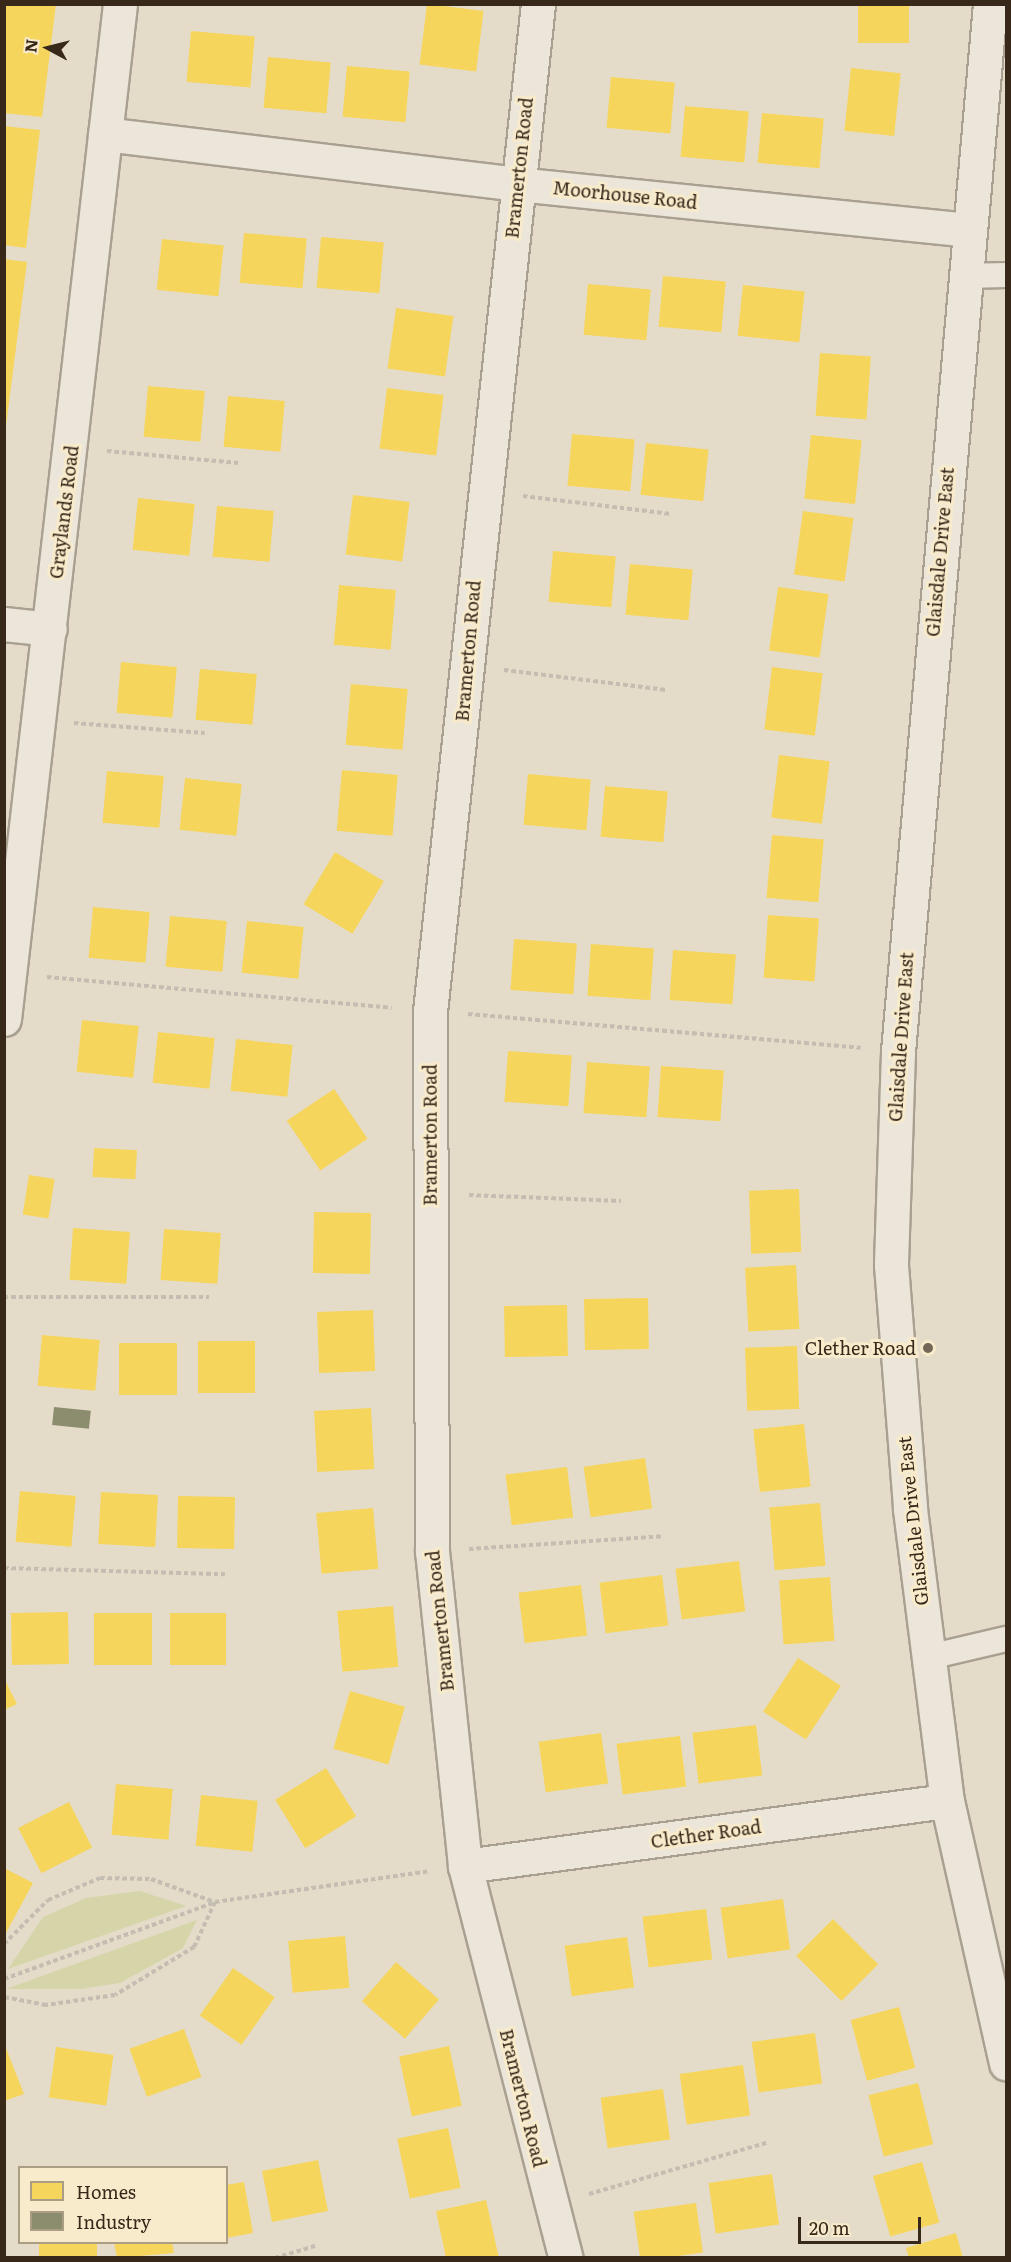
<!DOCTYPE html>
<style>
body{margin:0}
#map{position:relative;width:1011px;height:2262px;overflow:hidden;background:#e4dcc8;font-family:Literata,serif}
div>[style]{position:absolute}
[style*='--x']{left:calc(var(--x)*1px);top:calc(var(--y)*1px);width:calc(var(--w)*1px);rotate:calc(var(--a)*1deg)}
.green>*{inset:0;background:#d5d5a9}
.homes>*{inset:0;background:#f6d55c;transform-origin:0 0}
.industry>*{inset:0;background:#8c8c6e;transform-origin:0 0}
.path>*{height:4px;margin-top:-2px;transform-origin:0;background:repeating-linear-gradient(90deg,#c4bdb1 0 4.5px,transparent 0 7.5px)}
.roads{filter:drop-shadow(2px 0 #a9a092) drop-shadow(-2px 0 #a9a092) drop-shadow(0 2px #a9a092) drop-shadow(0 -2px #a9a092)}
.lane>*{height:24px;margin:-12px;padding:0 12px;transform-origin:12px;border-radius:12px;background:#ece6da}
.street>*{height:33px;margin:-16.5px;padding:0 16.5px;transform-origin:16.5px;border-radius:16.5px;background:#ece6da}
.secondary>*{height:33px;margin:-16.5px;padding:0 16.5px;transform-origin:16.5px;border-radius:16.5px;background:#ece6da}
.dots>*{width:16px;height:16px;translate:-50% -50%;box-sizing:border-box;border:3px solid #f8ebcb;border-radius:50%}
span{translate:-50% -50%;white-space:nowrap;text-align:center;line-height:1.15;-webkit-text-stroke:6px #f8ebcb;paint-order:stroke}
.street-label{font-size:18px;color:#37281a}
.poi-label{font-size:18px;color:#37281a}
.right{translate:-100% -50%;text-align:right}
.frame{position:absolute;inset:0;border:6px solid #37281a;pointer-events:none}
.legend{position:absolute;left:18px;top:2166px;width:210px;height:78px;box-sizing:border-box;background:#f8ebcb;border:2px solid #ab9d84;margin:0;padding:8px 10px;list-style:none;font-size:18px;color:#37281a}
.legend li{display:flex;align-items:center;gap:12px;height:30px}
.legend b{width:30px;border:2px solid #ab9d84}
.north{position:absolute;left:18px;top:18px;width:60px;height:60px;-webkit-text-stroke:4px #f8ebcb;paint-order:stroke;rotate:277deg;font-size:16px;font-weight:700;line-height:24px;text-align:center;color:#37281a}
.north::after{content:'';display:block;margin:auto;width:21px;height:27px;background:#37281a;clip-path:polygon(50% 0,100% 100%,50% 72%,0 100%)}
.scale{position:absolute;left:798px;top:2217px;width:123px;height:27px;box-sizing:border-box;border:3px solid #37281a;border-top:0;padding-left:8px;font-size:18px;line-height:21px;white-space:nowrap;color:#37281a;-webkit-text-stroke:4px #f8ebcb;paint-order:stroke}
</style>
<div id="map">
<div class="green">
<i style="clip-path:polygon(140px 1891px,186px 1906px,8px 1969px,43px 1917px,86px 1898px)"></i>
<i style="clip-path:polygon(197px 1920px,183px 1948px,120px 1983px,81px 1989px,6px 1989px)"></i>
</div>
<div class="homes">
<i style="clip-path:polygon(4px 4px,56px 4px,42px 117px,4px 113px)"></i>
<i style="left:427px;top:4px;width:57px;height:61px;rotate:7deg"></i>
<i style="left:858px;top:4px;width:51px;height:39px"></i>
<i style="left:191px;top:31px;width:64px;height:51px;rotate:5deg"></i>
<i style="left:268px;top:57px;width:63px;height:51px;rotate:5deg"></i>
<i style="left:347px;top:66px;width:63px;height:51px;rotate:5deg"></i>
<i style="left:851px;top:68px;width:50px;height:63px;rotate:6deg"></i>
<i style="left:611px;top:77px;width:64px;height:51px;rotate:5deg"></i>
<i style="left:685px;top:106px;width:64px;height:51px;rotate:5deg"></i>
<i style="left:762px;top:113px;width:62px;height:50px;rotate:5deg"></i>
<i style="clip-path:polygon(4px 126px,40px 130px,26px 248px,4px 245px)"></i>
<i style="left:244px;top:233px;width:63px;height:50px;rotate:5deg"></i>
<i style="left:321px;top:237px;width:63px;height:51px;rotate:5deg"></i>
<i style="left:162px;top:239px;width:62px;height:51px;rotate:6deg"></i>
<i style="clip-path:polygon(4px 259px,27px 262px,6px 426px,4px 426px)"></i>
<i style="left:663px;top:276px;width:63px;height:51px;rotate:5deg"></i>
<i style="left:588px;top:284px;width:63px;height:51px;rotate:5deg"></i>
<i style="left:743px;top:285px;width:62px;height:51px;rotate:6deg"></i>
<i style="left:396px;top:308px;width:58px;height:61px;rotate:8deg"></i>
<i style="left:820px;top:353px;width:51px;height:63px;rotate:4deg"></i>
<i style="left:148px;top:386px;width:57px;height:51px;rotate:5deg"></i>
<i style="left:387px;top:388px;width:57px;height:61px;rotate:7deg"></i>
<i style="left:228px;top:396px;width:57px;height:51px;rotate:5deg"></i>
<i style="left:572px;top:434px;width:63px;height:52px;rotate:5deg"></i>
<i style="left:811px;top:435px;width:51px;height:64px;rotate:6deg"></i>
<i style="left:646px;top:443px;width:63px;height:52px;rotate:6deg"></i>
<i style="left:353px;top:495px;width:57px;height:60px;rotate:7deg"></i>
<i style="left:138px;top:498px;width:57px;height:52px;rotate:6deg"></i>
<i style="left:217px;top:506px;width:57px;height:51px;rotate:5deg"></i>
<i style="left:803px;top:511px;width:51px;height:64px;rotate:8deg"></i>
<i style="left:553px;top:551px;width:63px;height:51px;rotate:5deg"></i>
<i style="left:630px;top:564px;width:63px;height:51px;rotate:5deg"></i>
<i style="left:339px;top:585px;width:57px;height:60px;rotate:5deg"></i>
<i style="left:778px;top:587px;width:51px;height:64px;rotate:8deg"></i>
<i style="left:121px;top:662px;width:56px;height:51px;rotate:5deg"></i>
<i style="left:772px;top:667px;width:51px;height:63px;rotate:7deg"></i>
<i style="left:200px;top:669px;width:57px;height:51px;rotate:5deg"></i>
<i style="left:351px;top:684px;width:57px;height:61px;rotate:5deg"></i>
<i style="left:779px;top:755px;width:51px;height:63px;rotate:7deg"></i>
<i style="left:342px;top:770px;width:56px;height:61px;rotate:5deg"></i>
<i style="left:107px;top:771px;width:57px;height:52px;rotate:5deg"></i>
<i style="left:528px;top:774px;width:63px;height:51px;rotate:5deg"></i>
<i style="left:185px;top:778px;width:57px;height:52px;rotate:6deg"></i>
<i style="left:605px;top:786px;width:63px;height:51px;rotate:5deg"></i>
<i style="left:772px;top:835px;width:52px;height:63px;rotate:5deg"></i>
<i style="left:335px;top:852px;width:57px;height:61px;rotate:31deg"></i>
<i style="left:93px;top:907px;width:57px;height:51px;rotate:5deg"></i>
<i style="left:768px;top:915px;width:51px;height:63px;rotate:4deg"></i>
<i style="left:170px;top:916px;width:57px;height:51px;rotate:5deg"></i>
<i style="left:247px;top:921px;width:57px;height:52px;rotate:6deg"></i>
<i style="left:514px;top:939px;width:63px;height:51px;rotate:4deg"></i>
<i style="left:591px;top:944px;width:63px;height:52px;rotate:4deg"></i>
<i style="left:673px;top:950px;width:63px;height:50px;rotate:4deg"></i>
<i style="left:82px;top:1020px;width:57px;height:52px;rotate:6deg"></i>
<i style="left:158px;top:1032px;width:57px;height:51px;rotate:6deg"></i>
<i style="left:236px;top:1039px;width:57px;height:52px;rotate:6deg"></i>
<i style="left:508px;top:1051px;width:64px;height:51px;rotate:4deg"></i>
<i style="left:587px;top:1062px;width:63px;height:51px;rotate:4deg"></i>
<i style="left:661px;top:1066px;width:63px;height:51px;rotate:4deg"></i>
<i style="left:334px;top:1089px;width:60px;height:57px;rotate:56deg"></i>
<i style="left:94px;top:1148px;width:43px;height:29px;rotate:3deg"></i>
<i style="left:29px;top:1175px;width:26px;height:40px;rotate:9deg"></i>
<i style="left:799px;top:1189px;width:63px;height:50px;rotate:88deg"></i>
<i style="left:314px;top:1212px;width:57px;height:61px;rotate:1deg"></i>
<i style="left:73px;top:1228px;width:57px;height:52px;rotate:4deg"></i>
<i style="left:164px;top:1229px;width:57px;height:51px;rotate:4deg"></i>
<i style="left:796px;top:1265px;width:64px;height:51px;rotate:87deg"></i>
<i style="left:648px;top:1298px;width:51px;height:64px;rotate:89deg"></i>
<i style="left:567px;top:1305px;width:51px;height:63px;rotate:89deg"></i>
<i style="left:373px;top:1310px;width:61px;height:56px;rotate:88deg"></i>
<i style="left:42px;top:1335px;width:58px;height:51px;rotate:5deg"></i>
<i style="left:198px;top:1341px;width:57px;height:52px"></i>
<i style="left:119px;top:1343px;width:58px;height:52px"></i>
<i style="left:797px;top:1346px;width:63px;height:52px;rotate:88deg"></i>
<i style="left:371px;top:1408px;width:61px;height:57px;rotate:87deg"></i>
<i style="left:804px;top:1424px;width:63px;height:51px;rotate:84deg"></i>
<i style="left:645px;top:1458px;width:51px;height:62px;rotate:82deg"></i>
<i style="left:567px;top:1467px;width:51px;height:62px;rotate:83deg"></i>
<i style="left:20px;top:1491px;width:56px;height:51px;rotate:5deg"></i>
<i style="left:101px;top:1492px;width:57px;height:52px;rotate:3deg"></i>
<i style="left:178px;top:1496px;width:57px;height:52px;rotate:1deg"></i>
<i style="left:820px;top:1503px;width:63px;height:51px;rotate:85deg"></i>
<i style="left:373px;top:1508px;width:61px;height:57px;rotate:85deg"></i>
<i style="left:739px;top:1561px;width:51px;height:64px;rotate:83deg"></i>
<i style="left:662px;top:1575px;width:51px;height:63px;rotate:83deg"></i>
<i style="left:830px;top:1577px;width:64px;height:51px;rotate:86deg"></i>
<i style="left:581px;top:1585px;width:51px;height:63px;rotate:83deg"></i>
<i style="left:393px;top:1606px;width:61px;height:56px;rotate:85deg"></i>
<i style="left:68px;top:1612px;width:52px;height:57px;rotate:89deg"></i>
<i style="left:94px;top:1613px;width:58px;height:52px"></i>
<i style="left:170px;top:1613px;width:56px;height:52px"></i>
<i style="left:798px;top:1658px;width:51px;height:64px;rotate:33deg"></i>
<i style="clip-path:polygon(4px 1678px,17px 1704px,4px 1710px)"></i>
<i style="left:350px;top:1691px;width:57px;height:60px;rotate:16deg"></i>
<i style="left:756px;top:1725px;width:51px;height:64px;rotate:83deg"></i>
<i style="left:601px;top:1733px;width:51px;height:63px;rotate:82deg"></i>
<i style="left:680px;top:1736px;width:51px;height:64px;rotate:83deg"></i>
<i style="left:326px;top:1768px;width:57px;height:60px;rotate:58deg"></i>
<i style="left:116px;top:1784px;width:57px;height:51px;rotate:5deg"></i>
<i style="left:201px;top:1795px;width:57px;height:51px;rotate:6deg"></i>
<i style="left:69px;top:1802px;width:51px;height:57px;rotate:63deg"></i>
<i style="clip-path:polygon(4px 1868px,33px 1883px,6px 1933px,4px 1932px)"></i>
<i style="left:783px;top:1899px;width:51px;height:63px;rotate:82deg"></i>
<i style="left:706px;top:1909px;width:51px;height:64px;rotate:83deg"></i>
<i style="left:833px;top:1919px;width:64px;height:52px;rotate:45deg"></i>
<i style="left:345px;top:1936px;width:52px;height:57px;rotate:85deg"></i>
<i style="left:627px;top:1937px;width:51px;height:63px;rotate:82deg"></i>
<i style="left:396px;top:1962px;width:57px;height:52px;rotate:41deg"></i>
<i style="left:233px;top:1968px;width:51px;height:58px;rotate:35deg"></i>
<i style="left:899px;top:2007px;width:63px;height:50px;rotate:75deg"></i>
<i style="left:184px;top:2029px;width:51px;height:58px;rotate:70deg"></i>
<i style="left:815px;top:2033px;width:51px;height:64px;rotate:82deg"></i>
<i style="clip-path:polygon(4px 2043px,24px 2094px,4px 2101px)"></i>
<i style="left:449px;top:2046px;width:61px;height:51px;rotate:78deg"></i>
<i style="left:56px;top:2047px;width:58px;height:51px;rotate:8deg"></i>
<i style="left:743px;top:2065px;width:51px;height:64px;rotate:82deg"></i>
<i style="left:918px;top:2083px;width:63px;height:51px;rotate:76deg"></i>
<i style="left:663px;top:2089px;width:51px;height:63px;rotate:82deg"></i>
<i style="left:448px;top:2128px;width:61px;height:52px;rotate:78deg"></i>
<i style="left:318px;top:2160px;width:52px;height:57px;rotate:79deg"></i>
<i style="left:922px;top:2162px;width:63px;height:51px;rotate:74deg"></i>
<i style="left:772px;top:2174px;width:51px;height:64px;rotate:82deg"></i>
<i style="clip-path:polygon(244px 2182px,253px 2233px,226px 2238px,226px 2185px)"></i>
<i style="clip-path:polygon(486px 2200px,499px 2258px,446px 2258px,436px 2211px)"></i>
<i style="left:696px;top:2203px;width:50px;height:63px;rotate:82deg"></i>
<i style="clip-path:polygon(956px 2233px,963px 2258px,909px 2258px,906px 2248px)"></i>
<i style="left:39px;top:2242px;width:58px;height:16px"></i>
<i style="clip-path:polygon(114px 2242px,172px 2242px,174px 2253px,117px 2258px)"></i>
</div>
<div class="industry">
<i style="left:54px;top:1407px;width:37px;height:18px;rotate:6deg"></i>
</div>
<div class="path">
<i style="--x:107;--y:451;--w:132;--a:5.2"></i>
<i style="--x:523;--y:496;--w:149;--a:6.9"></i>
<i style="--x:504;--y:670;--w:164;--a:7"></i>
<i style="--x:74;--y:723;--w:131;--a:4.4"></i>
<i style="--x:47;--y:977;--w:346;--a:5.1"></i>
<i style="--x:468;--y:1014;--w:394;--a:4.9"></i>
<i style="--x:469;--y:1195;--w:152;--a:2.3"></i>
<i style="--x:4;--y:1297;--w:205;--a:0"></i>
<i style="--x:469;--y:1549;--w:194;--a:-3.8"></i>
<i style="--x:4;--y:1568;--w:221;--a:1.6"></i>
<i style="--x:4;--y:1944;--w:62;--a:-45"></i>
<i style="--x:48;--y:1900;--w:56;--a:-22.9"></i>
<i style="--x:100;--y:1878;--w:51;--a:1.1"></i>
<i style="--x:151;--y:1879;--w:68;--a:19.8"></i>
<i style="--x:215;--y:1902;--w:50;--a:115"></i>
<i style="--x:194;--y:1947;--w:92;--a:148.7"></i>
<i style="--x:115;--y:1995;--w:70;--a:171.8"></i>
<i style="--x:46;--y:2005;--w:43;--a:-169.2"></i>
<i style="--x:4;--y:1979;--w:225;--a:-20"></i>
<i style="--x:215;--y:1902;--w:216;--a:-8.2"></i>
<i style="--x:589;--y:2194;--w:187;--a:-16.1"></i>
<i style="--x:275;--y:2258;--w:42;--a:-16.7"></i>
</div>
<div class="roads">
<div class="lane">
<i style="--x:963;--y:276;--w:43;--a:-1.3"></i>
<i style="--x:929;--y:1657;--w:79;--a:-13.2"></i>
</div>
<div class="street">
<i style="--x:538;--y:4;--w:1013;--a:96.12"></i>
<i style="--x:430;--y:1011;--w:540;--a:89.79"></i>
<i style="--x:432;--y:1551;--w:317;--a:84"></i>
<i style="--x:465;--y:1866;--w:405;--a:75.6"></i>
<i style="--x:105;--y:134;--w:415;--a:6.9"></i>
<i style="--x:517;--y:184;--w:452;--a:5.8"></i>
<i style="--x:4;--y:624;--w:46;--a:6.2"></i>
<i style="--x:4;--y:1019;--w:1022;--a:-83.48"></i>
<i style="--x:465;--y:1866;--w:486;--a:-7.7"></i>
</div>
<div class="secondary">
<i style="--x:990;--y:4;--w:1052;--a:95.02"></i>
<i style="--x:898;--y:1052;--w:213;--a:91.9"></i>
<i style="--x:891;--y:1265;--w:245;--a:85.5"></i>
<i style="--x:910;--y:1509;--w:294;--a:82.8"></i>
<i style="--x:947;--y:1801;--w:269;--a:77.3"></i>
</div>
</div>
<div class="dots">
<i style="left:928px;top:1348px;background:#746757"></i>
</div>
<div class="street-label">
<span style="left:519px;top:168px;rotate:-84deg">Bramerton Road</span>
<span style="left:625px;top:195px;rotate:6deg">Moorhouse Road</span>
<span style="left:64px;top:512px;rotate:-83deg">Graylands Road</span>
<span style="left:940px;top:552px;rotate:-85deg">Glaisdale Drive East</span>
<span style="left:468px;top:651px;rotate:-85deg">Bramerton Road</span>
<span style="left:901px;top:1037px;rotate:-86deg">Glaisdale Drive East</span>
<span style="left:430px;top:1135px;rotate:-90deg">Bramerton Road</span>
<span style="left:913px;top:1521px;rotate:-96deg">Glaisdale Drive East</span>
<span style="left:440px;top:1621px;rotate:-96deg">Bramerton Road</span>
<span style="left:706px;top:1834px;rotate:-8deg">Clether Road</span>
<span style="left:523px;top:2098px;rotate:76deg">Bramerton Road</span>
</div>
<div class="poi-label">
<span class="right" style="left:916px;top:1348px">Clether Road</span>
</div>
<div class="frame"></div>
<ul class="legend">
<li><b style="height:16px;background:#f6d55c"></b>Homes</li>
<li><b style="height:16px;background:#8c8c6e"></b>Industry</li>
</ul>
<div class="north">N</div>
<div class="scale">20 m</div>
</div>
